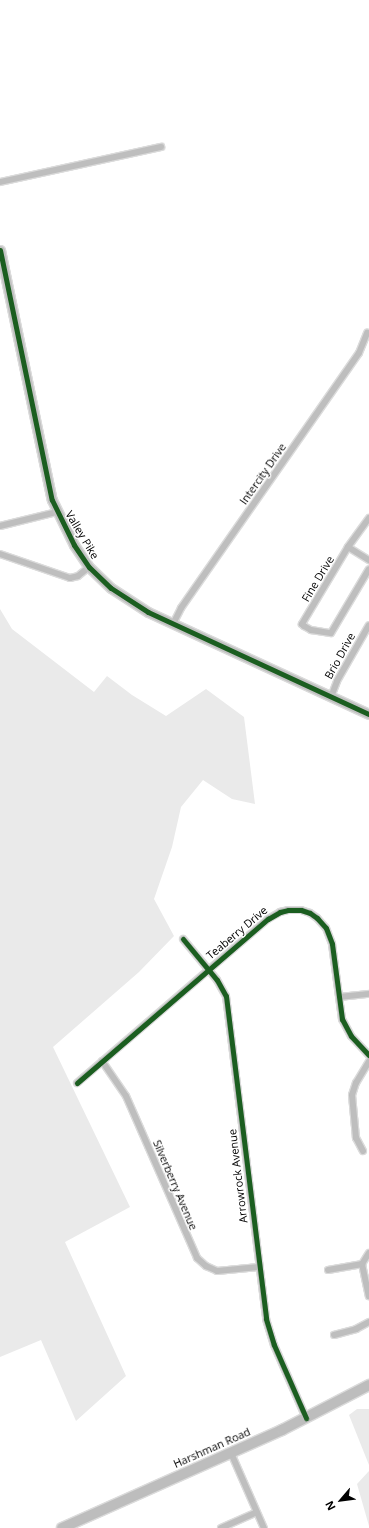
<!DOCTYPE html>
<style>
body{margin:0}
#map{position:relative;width:369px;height:1528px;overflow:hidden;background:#fff;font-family:"Open Sans",sans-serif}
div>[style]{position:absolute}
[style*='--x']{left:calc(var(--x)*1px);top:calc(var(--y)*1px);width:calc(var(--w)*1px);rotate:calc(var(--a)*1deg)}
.green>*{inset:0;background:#eaeaea}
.roads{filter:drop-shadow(1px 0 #dbdbdb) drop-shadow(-1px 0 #dbdbdb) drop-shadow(0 1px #dbdbdb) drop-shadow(0 -1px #dbdbdb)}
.street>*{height:6px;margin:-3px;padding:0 3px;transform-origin:3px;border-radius:3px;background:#bebebe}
.secondary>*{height:9px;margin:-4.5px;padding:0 4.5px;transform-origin:4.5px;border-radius:4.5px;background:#c2c2c2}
.primary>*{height:10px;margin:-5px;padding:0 5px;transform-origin:5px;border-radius:5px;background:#bdbdbd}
.cycleway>*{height:5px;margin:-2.5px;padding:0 2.5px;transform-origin:2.5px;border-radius:2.5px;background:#1b5e20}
span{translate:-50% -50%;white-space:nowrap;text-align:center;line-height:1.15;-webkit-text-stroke:3px #fff;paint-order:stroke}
.street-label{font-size:11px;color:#000}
.north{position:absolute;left:321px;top:1480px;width:40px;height:40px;-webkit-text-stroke:3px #fff;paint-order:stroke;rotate:242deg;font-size:11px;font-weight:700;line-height:16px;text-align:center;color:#000}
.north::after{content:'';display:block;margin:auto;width:14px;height:18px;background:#000;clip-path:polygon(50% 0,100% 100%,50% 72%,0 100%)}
</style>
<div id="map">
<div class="green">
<i style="clip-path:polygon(0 609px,12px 629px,94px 692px,107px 676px,132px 695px,166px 716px,206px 689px,244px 717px,255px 804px,232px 799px,203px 780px,181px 807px,172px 847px,154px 899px,174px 936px,139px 972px,53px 1047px,130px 1207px,65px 1242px,126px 1376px,76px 1421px,41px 1340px,0 1357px)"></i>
<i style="clip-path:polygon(357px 1409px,369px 1409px,369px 1465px,349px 1415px)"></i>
<i style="clip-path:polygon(369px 1471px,369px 1526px,357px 1484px)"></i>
</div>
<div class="roads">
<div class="street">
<i style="--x:0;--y:182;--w:165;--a:-12.3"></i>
<i style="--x:369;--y:518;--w:36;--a:126"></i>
<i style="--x:348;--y:547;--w:90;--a:120.9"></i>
<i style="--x:302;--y:624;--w:3;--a:45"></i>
<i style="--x:304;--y:626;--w:8;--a:30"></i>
<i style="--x:311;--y:630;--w:20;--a:9"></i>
<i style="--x:331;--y:633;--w:74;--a:-59.3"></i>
<i style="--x:0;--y:526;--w:59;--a:-13.8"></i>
<i style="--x:348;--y:547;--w:25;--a:32"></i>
<i style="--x:0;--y:554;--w:74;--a:18.9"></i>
<i style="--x:70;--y:578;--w:8;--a:-14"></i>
<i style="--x:78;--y:576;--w:14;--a:-39"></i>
<i style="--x:173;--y:624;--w:18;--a:-63"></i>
<i style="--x:181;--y:608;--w:311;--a:-55.1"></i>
<i style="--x:359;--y:353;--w:22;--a:-68"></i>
<i style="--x:331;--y:697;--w:17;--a:-69"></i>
<i style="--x:337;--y:681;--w:64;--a:-60.3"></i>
<i style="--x:183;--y:939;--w:53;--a:50.3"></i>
<i style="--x:217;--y:980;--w:18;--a:61"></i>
<i style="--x:226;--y:996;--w:325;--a:82.9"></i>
<i style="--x:266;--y:1319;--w:27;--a:73"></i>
<i style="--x:274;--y:1345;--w:80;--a:66.3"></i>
<i style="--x:339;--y:997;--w:30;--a:-6"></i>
<i style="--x:102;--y:1061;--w:42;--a:55.6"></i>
<i style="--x:126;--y:1096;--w:177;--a:66.3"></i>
<i style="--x:197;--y:1258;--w:12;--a:42"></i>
<i style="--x:206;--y:1266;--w:12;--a:24"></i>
<i style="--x:217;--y:1271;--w:42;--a:-5.4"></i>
<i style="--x:77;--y:1083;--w:252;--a:-40.7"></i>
<i style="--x:268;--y:919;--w:14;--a:-30"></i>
<i style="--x:280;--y:912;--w:8;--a:-14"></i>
<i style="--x:288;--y:910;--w:13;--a:0"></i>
<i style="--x:301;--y:910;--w:9;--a:18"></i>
<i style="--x:310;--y:913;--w:9;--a:36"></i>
<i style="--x:317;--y:918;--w:13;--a:48"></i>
<i style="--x:326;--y:928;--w:17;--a:69"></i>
<i style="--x:332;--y:944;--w:76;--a:82.4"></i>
<i style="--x:342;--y:1019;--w:19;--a:62"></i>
<i style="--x:351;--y:1036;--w:26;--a:47"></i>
<i style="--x:363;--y:1151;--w:15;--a:-118"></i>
<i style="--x:356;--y:1138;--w:43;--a:-95.3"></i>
<i style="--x:352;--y:1095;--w:13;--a:-72"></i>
<i style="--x:356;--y:1083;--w:26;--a:-59"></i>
<i style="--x:362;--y:1264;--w:33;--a:78"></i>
<i style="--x:328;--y:1270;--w:35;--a:-10"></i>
<i style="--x:362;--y:1264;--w:13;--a:-58"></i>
<i style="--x:334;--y:1335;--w:23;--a:-15"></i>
<i style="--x:356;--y:1329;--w:15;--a:-28"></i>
<i style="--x:231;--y:1453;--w:82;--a:66.3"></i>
<i style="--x:221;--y:1528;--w:39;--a:-24"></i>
</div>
<div class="secondary">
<i style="--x:0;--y:250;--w:255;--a:78.3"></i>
<i style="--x:52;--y:500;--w:50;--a:63.9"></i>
<i style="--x:74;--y:545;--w:27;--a:56"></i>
<i style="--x:89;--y:567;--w:30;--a:44"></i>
<i style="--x:111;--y:588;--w:44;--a:33"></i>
<i style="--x:148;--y:612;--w:243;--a:24.8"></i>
</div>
<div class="primary">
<i style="--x:62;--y:1528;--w:241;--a:-24"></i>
<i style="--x:282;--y:1430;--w:98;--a:-27.3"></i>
</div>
</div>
<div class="cycleway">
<i style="--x:0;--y:250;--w:255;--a:78.3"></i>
<i style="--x:52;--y:500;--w:50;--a:63.9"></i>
<i style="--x:74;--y:545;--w:27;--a:56"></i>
<i style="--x:89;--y:567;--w:30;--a:44"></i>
<i style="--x:111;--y:588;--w:44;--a:33"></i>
<i style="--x:148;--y:612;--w:243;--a:24.8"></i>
<i style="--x:183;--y:939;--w:53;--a:50.3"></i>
<i style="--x:217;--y:980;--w:18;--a:61"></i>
<i style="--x:226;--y:996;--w:325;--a:82.9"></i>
<i style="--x:266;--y:1319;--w:27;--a:73"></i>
<i style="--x:274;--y:1345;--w:80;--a:66.3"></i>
<i style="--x:77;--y:1083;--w:252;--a:-40.7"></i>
<i style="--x:268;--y:919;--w:14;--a:-30"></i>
<i style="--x:280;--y:912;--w:8;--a:-14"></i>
<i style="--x:288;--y:910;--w:13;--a:0"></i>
<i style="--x:301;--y:910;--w:9;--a:18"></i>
<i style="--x:310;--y:913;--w:9;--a:36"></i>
<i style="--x:317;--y:918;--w:13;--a:48"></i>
<i style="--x:326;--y:928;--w:17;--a:69"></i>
<i style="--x:332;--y:944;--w:76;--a:82.4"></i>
<i style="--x:342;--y:1019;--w:19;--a:62"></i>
<i style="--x:351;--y:1036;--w:26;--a:47"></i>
</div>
<div class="street-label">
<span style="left:263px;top:474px;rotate:-55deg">Intercity Drive</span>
<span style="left:82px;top:535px;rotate:59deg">Valley Pike</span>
<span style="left:318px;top:579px;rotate:-59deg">Fine Drive</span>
<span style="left:340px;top:656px;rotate:-61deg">Brio Drive</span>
<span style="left:237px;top:933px;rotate:-40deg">Teaberry Drive</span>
<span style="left:238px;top:1176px;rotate:-97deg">Arrowrock Avenue</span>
<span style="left:175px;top:1185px;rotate:67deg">Silverberry Avenue</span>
<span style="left:212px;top:1448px;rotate:-24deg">Harshman Road</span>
</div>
<div class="north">N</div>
</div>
